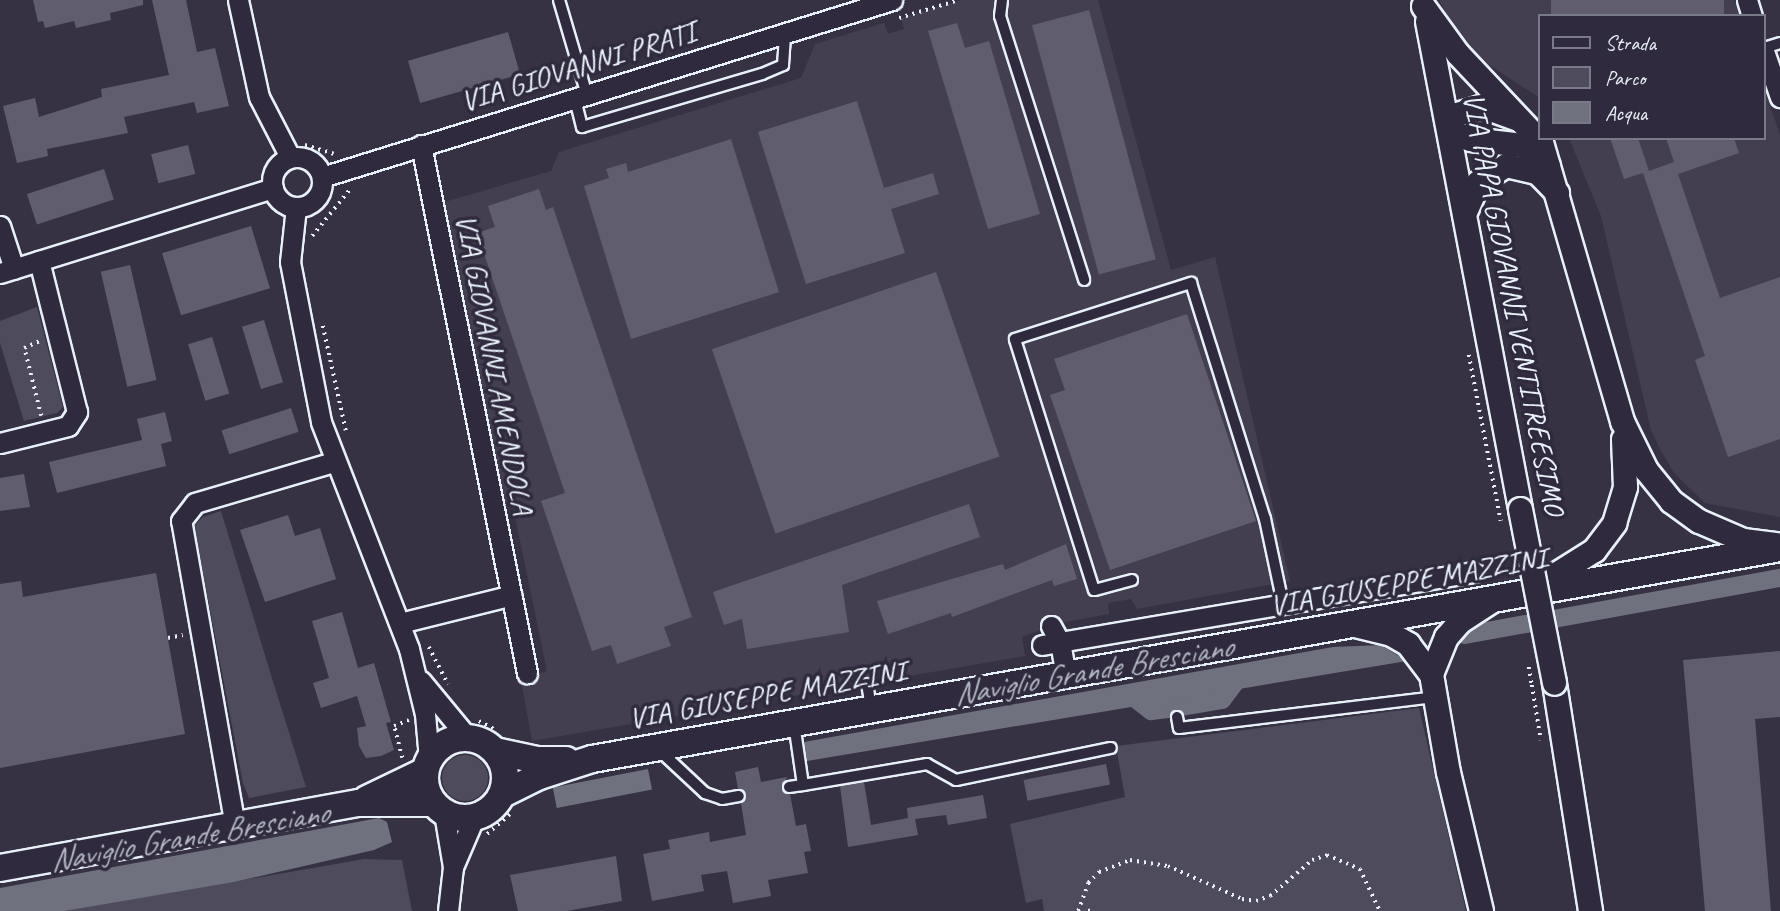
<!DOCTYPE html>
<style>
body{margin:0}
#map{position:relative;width:1780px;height:911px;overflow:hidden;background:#363244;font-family:Caveat,sans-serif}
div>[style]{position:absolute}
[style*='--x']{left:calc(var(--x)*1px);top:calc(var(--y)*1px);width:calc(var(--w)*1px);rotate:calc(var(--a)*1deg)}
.built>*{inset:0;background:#433f51}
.green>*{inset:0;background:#4d4b5c}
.round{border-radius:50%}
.water>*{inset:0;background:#70717f;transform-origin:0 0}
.canal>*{height:18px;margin:-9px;padding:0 9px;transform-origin:9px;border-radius:9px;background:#70717f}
.building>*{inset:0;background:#605e6e;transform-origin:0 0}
.path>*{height:3.5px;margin-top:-1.75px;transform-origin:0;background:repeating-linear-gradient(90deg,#e8f1f8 0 2px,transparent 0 7px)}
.roads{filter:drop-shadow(2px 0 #e8f1f8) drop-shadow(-2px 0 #e8f1f8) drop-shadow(0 2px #e8f1f8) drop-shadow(0 -2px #e8f1f8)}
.service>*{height:10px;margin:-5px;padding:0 5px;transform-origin:5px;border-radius:5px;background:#2f2a3d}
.minor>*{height:19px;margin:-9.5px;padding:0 9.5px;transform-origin:9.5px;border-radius:9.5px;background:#2f2a3d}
.minor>.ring{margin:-9.5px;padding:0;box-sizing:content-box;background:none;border:19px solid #2f2a3d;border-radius:50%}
.tertiary>*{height:23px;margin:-11.5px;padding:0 11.5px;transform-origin:11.5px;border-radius:11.5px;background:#2f2a3d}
.secondary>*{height:26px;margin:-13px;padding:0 13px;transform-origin:13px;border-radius:13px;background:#2f2a3d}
.secondary>.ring{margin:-13px;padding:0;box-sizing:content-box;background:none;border:26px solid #2f2a3d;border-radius:50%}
.path-bridge>*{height:3.5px;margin-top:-1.75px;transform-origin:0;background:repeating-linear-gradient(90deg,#e8f1f8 0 2px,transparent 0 7px)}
.bridges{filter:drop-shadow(2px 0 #e8f1f8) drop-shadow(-2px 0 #e8f1f8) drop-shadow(0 2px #e8f1f8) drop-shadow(0 -2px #e8f1f8)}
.tertiary-bridge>*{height:23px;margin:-11.5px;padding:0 11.5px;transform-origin:11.5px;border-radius:11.5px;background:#2f2a3d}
span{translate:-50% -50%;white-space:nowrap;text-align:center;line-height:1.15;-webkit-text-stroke:7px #2f2a3d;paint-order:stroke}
.street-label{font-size:30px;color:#e8f1f8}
.water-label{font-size:32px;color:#b2b7c2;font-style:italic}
.legend{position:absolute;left:1538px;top:14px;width:228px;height:126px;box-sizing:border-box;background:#2f2a3d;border:2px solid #797a88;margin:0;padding:9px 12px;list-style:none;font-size:21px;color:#e8f1f8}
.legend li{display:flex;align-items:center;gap:14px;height:35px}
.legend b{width:35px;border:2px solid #797a88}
</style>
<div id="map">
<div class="built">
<i style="clip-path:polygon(961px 0,1098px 0,1171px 270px,1215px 257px,1290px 581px,1137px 609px,1131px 599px,1108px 603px,1109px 614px,1060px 623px,1022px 637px,1025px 656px,532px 741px,521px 680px,547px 671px,513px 507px,501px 510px,441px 203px,551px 171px,559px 152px,801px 78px,815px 44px,884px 23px,888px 34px,904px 29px,901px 18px)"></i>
<i style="clip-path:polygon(1439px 0,1734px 0,1740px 16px,1540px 16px,1540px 98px,1474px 55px,1456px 33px)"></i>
<i style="clip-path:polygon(1764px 88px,1780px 135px,1780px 517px,1705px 503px,1674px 473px,1660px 449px,1651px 430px,1601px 216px,1569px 138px,1764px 138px)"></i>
</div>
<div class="green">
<i style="clip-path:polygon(37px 307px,63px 407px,57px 413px,24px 421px,0 343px,0 321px)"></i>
<i style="clip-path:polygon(221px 511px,271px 675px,306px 787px,249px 798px,243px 783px,194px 526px,203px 517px)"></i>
<i style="clip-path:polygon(1419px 708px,1466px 911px,1044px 911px,1042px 899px,1026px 903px,1010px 824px,1125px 797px,1116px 746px)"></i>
<i class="round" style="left:442px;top:755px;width:46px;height:46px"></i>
<i style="clip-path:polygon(364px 859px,402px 860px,412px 911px,65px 911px)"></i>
</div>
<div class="water">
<i style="clip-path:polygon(1381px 645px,1407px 661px,807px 761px,804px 742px,1333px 647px)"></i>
<i style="left:648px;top:769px;width:21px;height:97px;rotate:79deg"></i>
<i style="clip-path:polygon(379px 818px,387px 822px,392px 842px,374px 850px,234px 882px,65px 911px,0 911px,0 888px)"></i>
</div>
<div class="canal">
<i style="--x:1465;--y:635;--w:320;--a:-10.3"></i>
<i style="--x:1129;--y:694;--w:28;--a:38"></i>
<i style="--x:1151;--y:711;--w:25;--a:-7"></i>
<i style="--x:1176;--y:708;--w:47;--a:-9.9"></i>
<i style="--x:1222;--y:700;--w:31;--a:-53"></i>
</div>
<div class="building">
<i style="clip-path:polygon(33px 0,143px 0,143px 5px,110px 13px,111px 20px,76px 28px,74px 21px,45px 28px,43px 21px,38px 22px)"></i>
<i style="clip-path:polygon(152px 0,186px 0,197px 52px,215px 48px,229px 106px,197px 113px,194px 102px,124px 117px,128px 133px,47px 149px,48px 156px,17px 163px,3px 106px,35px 98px,39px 117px,102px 97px,101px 89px,169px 75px)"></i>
<i style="left:1551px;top:0;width:173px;height:17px"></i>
<i style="left:1089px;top:10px;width:258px;height:59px;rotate:75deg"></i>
<i style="clip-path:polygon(957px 23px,965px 48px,989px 41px,1040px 214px,988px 229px,928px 31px)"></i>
<i style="left:508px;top:32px;width:44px;height:104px;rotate:74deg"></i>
<i style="clip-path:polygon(857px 101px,884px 188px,933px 173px,939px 194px,891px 209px,905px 253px,806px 284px,758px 132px)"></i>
<i style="clip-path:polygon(1610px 138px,1638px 138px,1649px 171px,1674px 162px,1666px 138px,1734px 138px,1739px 153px,1678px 174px,1720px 298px,1780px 277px,1780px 439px,1728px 457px,1695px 360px,1705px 356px,1643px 173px,1624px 179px)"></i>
<i style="clip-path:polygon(731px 139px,779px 292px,631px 339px,584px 186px,609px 178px,606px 169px,626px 163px,628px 172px)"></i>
<i style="left:188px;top:145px;width:30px;height:38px;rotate:76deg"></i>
<i style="left:104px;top:169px;width:32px;height:81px;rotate:72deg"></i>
<i style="clip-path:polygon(539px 189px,546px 210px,553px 207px,692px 617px,664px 627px,671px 646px,617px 664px,611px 645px,592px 651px,541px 501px,565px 493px,477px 233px,495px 227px,488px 206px)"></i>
<i style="left:251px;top:226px;width:65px;height:93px;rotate:73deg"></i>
<i style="left:130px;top:265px;width:118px;height:30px;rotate:77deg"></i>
<i style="left:936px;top:272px;width:195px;height:237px;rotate:71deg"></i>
<i style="clip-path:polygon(1187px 314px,1256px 521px,1110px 570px,1050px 395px,1065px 390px,1054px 359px)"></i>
<i style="left:264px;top:320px;width:65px;height:23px;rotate:73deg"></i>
<i style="left:212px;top:337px;width:59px;height:25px;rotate:73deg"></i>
<i style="left:291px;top:408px;width:25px;height:73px;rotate:72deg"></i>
<i style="clip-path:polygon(165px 412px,172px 441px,161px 444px,166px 466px,57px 493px,49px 462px,142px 440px,137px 419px)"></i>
<i style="clip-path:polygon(24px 474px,30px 507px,0 511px,0 478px)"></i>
<i style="clip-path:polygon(969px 504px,980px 537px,842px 585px,849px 632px,747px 649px,742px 619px,724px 625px,713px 592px)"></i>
<i style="clip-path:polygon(288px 515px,295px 536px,320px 528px,336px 579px,265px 602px,240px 530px)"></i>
<i style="clip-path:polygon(1066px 544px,1077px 579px,1054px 586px,1052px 580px,952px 617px,951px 613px,888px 634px,877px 601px,1003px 564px,1005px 570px)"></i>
<i style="clip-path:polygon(156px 573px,185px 734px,0 768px,0 584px,21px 581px,23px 597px)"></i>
<i style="clip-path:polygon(342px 612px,358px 668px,374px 663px,391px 722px,386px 723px,394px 750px,381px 756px,366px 758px,359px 746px,357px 728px,366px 726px,357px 696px,321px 708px,313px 683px,329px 678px,312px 621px)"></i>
<i style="clip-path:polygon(1780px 651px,1780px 717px,1755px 719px,1771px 911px,1705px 911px,1683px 660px)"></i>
<i style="left:1106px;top:764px;width:21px;height:84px;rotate:79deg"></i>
<i style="clip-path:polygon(758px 767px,761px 782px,787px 777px,782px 789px,790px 794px,796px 826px,806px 824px,811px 851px,804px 852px,808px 873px,768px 880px,771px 896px,733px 903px,727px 871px,701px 875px,704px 891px,652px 901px,643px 854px,670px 849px,668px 840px,709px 832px,710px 842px,746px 835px,741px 803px,746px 795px,738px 789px,735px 772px)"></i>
<i style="clip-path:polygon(864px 782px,871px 825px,908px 818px,907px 808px,983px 795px,987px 818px,948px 825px,946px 815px,915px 819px,918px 835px,848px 847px,840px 786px)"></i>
<i style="clip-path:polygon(616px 856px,622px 901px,567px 911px,518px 911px,510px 875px)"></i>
</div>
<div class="path">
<i style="--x:899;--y:18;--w:63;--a:-16.7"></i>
<i style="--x:305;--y:145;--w:30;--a:17"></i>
<i style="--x:312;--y:236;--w:62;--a:-50.9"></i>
<i style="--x:323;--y:326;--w:107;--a:77.6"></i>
<i style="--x:1469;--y:355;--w:169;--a:79.1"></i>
<i style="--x:41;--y:416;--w:70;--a:-104"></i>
<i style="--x:24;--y:348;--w:20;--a:-24"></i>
<i style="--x:168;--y:638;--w:15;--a:-11"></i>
<i style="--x:429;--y:647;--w:42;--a:62.8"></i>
<i style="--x:1532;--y:685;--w:56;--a:80.7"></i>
<i style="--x:479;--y:721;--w:17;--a:28"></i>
<i style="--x:402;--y:758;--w:33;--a:-104"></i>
<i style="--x:394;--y:726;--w:16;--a:-22"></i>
<i style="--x:487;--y:834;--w:30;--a:-41"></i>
<i style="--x:1078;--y:911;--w:30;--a:-70"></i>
<i style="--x:1088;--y:883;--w:16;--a:-45"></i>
<i style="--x:1099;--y:872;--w:33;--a:-21"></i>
<i style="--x:1130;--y:860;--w:38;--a:9"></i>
<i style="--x:1168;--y:866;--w:81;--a:24"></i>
<i style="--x:1242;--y:899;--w:14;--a:8"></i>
<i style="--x:1256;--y:901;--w:15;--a:-20"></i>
<i style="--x:1270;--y:896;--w:55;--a:-40.6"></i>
<i style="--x:1312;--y:860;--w:16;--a:-18"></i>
<i style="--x:1327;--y:855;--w:36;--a:23"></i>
<i style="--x:1360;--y:869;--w:47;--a:64.5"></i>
<i style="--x:1088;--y:911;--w:5;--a:-11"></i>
</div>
<div class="roads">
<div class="service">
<i style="--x:559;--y:0;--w:99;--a:73.6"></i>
<i style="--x:1002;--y:0;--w:16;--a:97"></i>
<i style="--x:1000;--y:16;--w:277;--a:72.3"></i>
<i style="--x:1764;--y:48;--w:17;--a:-17"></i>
<i style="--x:575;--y:99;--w:29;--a:76"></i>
<i style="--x:582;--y:127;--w:188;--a:-16.4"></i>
<i style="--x:762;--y:74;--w:23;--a:-23"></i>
<i style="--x:783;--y:65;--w:32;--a:-86"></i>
<i style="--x:1132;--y:580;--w:39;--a:165"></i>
<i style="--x:1094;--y:590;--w:263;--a:-107.5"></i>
<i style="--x:1015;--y:339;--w:185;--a:-17.7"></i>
<i style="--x:1191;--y:283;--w:247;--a:72.6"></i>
<i style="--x:1265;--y:519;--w:87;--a:78"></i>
<i style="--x:867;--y:684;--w:23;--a:80"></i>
<i style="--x:1177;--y:717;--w:11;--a:80"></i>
<i style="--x:1179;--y:728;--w:257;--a:-6.9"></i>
<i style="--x:660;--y:751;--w:62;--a:43"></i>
<i style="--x:705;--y:793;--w:18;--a:19"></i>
<i style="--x:722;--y:799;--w:17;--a:-10"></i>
<i style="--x:803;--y:785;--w:126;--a:-9.6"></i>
<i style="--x:927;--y:764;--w:33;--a:29"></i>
<i style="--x:956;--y:780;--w:158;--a:-11.7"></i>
<i style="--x:789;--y:787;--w:14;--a:-8"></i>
<i style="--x:803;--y:785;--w:63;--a:-98.3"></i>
</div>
<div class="minor">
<i style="--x:238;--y:0;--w:99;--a:77.8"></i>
<i style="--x:259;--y:97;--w:68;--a:62.7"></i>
<i style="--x:1747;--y:0;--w:17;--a:73"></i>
<i style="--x:1764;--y:51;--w:49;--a:70.8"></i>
<i style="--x:421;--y:145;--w:539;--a:78.65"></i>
<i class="ring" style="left:272px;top:157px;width:31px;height:31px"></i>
<i style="--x:322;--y:177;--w:597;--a:-17.25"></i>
<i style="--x:296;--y:207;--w:55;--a:96.2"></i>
<i style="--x:290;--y:262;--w:163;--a:79"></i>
<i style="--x:321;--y:422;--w:243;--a:68.8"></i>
<i style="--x:409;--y:649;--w:67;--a:76.2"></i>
<i style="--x:425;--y:714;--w:45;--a:84.9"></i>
<i style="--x:0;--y:226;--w:45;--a:72"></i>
<i style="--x:0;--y:273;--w:286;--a:-17.3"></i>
<i style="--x:0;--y:443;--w:70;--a:-14"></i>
<i style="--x:68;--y:426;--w:17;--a:-57"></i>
<i style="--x:77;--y:412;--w:156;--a:-104.1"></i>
<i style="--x:400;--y:623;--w:115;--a:-14"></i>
<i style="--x:1051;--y:626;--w:18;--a:61"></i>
<i style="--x:1060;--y:642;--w:34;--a:80"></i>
<i style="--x:1042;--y:645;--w:438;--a:-9.6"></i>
<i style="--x:421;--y:681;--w:74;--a:50.5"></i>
<i style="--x:444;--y:813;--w:55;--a:80.5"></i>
<i style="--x:235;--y:826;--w:310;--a:-100"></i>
<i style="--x:181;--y:521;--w:23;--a:-52"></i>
<i style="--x:195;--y:503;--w:144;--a:-16.5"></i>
<i style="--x:448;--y:911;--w:44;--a:-83.5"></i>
<i style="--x:453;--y:867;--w:53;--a:-66.8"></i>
</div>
<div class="tertiary">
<i style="--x:1423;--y:6;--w:59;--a:53.9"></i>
<i style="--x:1458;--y:54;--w:121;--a:46.7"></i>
<i style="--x:1541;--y:142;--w:291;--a:73.8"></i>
<i style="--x:1622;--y:421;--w:55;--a:63.9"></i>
<i style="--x:1646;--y:470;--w:40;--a:51"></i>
<i style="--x:1671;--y:501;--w:34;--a:36"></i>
<i style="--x:1699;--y:521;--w:48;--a:23.4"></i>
<i style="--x:1743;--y:540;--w:34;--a:7"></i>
<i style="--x:1427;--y:21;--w:497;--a:79.2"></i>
<i style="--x:1447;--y:117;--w:37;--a:-17"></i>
<i style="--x:1482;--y:106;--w:38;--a:20"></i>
<i style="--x:1449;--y:130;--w:23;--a:23"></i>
<i style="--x:1470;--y:139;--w:53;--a:6.5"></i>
<i style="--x:1523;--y:145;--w:32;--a:39"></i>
<i style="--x:1464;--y:214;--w:35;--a:-66"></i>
<i style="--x:1478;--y:182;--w:33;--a:-31"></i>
<i style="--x:1506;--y:165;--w:32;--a:13"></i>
<i style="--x:1537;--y:172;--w:29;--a:46"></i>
<i style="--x:1535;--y:587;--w:70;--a:-32.1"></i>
<i style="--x:1594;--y:550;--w:34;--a:-53"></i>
<i style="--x:1614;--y:523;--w:38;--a:-73"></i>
<i style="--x:1625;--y:487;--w:48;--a:-92.4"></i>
<i style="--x:1355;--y:625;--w:37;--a:14"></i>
<i style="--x:1391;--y:634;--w:20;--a:30"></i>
<i style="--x:1408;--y:644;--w:38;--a:53"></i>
<i style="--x:1431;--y:674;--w:99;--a:80.2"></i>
<i style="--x:1448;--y:772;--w:143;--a:76.6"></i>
<i style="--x:1431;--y:674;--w:40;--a:-68"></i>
<i style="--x:1446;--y:637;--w:21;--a:-49"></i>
<i style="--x:1460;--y:621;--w:37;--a:-33"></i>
<i style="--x:1554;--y:683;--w:231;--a:81"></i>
</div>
<div class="secondary">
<i class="ring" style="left:425px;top:738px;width:54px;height:54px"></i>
<i style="--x:495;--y:751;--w:43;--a:12.1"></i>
<i style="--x:537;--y:760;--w:29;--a:0"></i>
<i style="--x:503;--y:794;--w:40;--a:-26.6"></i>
<i style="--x:539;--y:776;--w:56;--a:-17.8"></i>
<i style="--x:592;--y:759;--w:1207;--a:-10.07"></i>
<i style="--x:367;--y:799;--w:64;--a:-25.8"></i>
<i style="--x:0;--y:868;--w:365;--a:-10.3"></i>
<i style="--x:359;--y:803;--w:74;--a:0"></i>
</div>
</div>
<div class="path-bridge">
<i style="--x:1529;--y:667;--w:18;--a:81"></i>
</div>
<div class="bridges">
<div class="tertiary-bridge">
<i style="--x:1520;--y:509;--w:177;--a:78.9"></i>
</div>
</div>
<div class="street-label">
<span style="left:578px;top:66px;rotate:-17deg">VIA GIOVANNI PRATI</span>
<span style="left:1514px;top:304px;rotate:79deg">VIA PAPA GIOVANNI VENTITREESIMO</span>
<span style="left:495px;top:364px;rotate:79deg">VIA GIOVANNI AMENDOLA</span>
<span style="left:1408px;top:581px;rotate:-10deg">VIA GIUSEPPE MAZZINI</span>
<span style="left:767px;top:694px;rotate:-10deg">VIA GIUSEPPE MAZZINI</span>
</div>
<div class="water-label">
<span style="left:1093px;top:671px;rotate:-10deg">Naviglio Grande Bresciano</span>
<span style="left:189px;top:837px;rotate:-10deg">Naviglio Grande Bresciano</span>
</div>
<ul class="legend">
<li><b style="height:9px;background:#2f2a3d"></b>Strada</li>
<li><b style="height:19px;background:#4d4b5c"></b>Parco</li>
<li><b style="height:19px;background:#70717f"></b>Acqua</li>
</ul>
</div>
